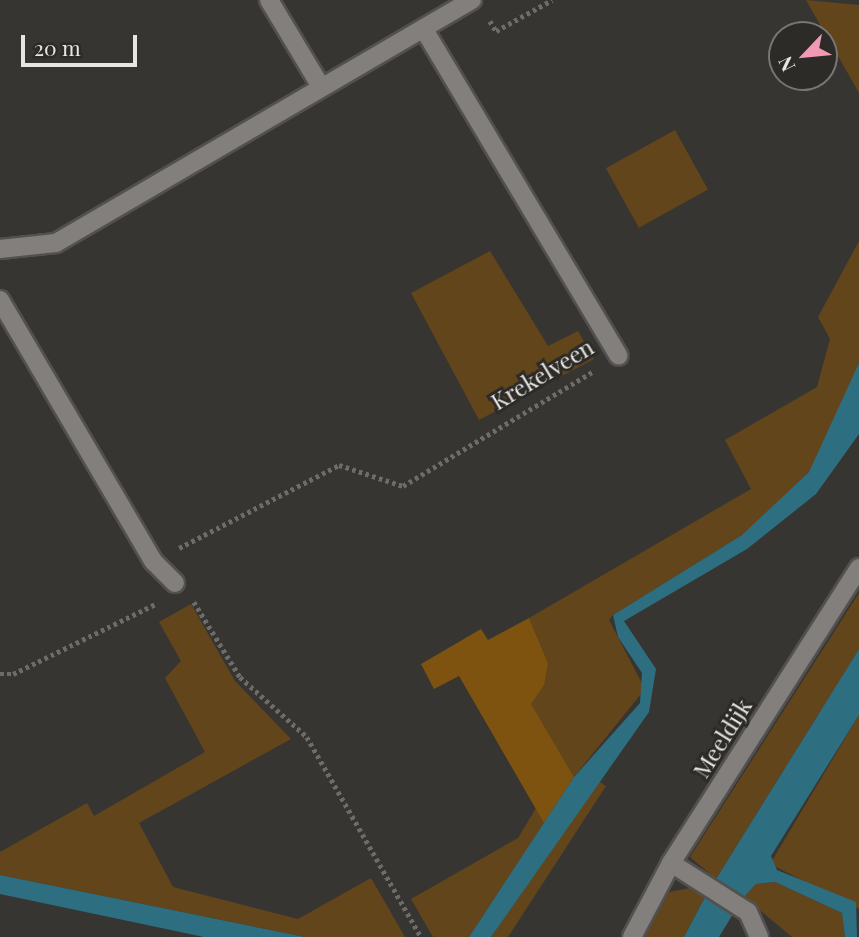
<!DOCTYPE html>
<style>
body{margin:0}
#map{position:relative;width:859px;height:937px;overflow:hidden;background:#373532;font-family:"Playfair Display",serif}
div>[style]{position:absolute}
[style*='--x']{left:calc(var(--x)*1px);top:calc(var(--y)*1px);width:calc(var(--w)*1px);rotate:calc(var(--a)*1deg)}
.green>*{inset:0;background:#62451a;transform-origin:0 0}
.forest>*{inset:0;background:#7d530f}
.water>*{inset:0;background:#2d6e81}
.path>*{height:4.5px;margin-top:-2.25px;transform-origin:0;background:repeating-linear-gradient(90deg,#6e6c69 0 3.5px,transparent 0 7px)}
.roads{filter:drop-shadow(2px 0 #52514f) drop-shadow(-2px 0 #52514f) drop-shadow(0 2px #52514f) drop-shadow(0 -2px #52514f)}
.service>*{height:18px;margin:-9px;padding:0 9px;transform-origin:9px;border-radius:9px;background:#827f7c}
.minor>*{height:18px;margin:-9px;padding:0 9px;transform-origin:9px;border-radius:9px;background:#827f7c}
span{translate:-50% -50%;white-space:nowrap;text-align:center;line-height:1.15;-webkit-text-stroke:6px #2d2b28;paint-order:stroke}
.street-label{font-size:23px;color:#e7e6e4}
.north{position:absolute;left:768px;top:21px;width:70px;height:70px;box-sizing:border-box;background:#2d2b28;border:2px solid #777673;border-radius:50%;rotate:244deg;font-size:19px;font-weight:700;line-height:28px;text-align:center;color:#e7e6e4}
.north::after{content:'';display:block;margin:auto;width:24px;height:32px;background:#f09ab6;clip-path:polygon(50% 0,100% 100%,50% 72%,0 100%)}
.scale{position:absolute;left:21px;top:35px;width:116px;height:32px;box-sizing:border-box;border:4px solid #e7e6e4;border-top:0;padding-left:9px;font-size:21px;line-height:24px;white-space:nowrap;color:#e7e6e4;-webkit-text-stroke:5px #2d2b28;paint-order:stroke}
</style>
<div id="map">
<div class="green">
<i style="clip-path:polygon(806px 0,859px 5px,859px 93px)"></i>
<i style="left:675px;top:130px;width:68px;height:79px;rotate:61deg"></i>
<i style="clip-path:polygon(859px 241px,859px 363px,839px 419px,809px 472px,771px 510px,742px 535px,613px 615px,609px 620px,645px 689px,574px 777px,530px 704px,548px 663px,529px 618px,751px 489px,725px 440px,817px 387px,830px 339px,818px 317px)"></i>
<i style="clip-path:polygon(490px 251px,548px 346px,578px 331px,594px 359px,479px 420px,411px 293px)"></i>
<i style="clip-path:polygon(859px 593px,859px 649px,716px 879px,690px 857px)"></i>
<i style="clip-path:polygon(191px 604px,235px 681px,291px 739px,139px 823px,173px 887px,298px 919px,371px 878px,405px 937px,305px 937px,0 875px,0 852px,87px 803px,94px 816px,205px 752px,165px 678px,181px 661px,159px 622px)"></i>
<i style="clip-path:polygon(859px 715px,859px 909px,770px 864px)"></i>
<i style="clip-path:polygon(598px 781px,606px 786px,508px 937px,491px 937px)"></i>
<i style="clip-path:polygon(536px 808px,544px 823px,469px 937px,433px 937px,411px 899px,518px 838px)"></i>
<i style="clip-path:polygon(775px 882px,842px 913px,845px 937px,792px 937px,744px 897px,756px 884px)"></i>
<i style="clip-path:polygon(690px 888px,705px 897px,684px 937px,645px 937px,669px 892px)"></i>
</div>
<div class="forest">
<i style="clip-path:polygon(529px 618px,548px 663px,544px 685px,531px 704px,574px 777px,544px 823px,459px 676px,434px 689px,421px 664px,481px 629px,488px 640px)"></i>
</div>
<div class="water">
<i style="clip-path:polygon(859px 363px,859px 434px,816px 494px,747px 549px,624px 621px,656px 669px,649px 712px,491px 937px,469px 937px,574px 777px,640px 703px,642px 673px,618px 637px,613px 615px,742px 535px,809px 472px)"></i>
<i style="clip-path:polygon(859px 649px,859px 715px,771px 856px,777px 870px,856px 902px,857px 937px,845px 937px,842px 913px,775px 882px,756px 884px,744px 897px,716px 879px)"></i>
<i style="clip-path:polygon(0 875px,305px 937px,204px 937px,0 894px)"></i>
<i style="clip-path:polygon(705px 897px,733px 914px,719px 937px,684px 937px)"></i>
</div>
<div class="path">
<i style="--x:490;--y:21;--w:12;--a:59"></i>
<i style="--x:496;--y:31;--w:64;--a:-29"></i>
<i style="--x:179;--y:548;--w:180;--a:-27.4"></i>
<i style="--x:339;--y:465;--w:67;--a:18.2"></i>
<i style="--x:403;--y:486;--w:223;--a:-31.1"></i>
<i style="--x:194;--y:602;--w:88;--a:58.5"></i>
<i style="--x:240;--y:677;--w:90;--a:41.8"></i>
<i style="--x:307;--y:737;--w:230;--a:60.3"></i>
<i style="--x:0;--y:674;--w:13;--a:0"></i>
<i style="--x:13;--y:674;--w:161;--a:-26.2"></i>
</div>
<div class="roads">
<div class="service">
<i style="--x:671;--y:863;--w:91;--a:32.5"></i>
<i style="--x:748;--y:912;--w:27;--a:66"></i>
</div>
<div class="minor">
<i style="--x:269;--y:0;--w:101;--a:59.1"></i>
<i style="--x:425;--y:31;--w:378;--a:59.2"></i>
<i style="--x:0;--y:249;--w:56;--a:-6.1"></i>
<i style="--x:56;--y:243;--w:482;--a:-30.3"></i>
<i style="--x:0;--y:300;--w:303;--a:59.6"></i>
<i style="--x:153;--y:561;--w:31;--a:45"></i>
<i style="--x:632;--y:937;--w:84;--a:-62.2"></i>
<i style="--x:671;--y:863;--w:350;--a:-57.5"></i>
</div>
</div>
<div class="street-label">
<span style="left:542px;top:374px;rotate:-31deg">Krekelveen</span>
<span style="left:722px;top:738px;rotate:-58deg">Meeldijk</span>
</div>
<div class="north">N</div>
<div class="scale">20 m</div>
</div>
